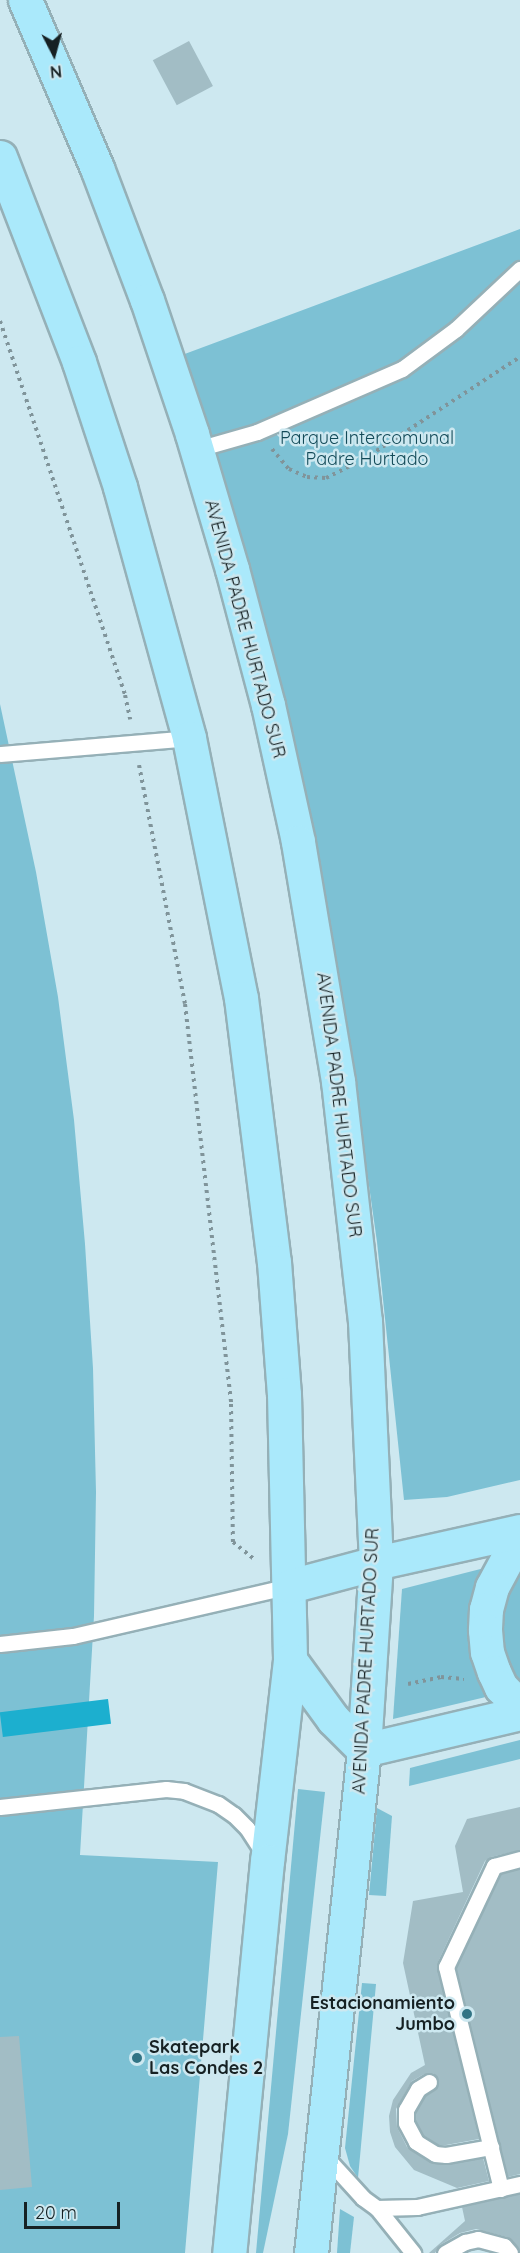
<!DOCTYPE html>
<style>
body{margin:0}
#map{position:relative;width:520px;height:2253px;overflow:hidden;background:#cde8f0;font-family:Quicksand,sans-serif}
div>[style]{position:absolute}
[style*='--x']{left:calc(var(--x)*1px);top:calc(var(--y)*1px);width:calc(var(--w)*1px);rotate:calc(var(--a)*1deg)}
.green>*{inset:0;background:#7dc1d4}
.water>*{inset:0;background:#1cafcf;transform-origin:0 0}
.building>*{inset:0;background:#a2bdc5;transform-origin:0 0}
.path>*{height:4px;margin-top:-2px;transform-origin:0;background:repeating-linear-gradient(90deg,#80949a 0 3px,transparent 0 7.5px)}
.roads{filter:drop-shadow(2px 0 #95b0b7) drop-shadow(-2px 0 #95b0b7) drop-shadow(0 2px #95b0b7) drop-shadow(0 -2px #95b0b7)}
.service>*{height:15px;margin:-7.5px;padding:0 7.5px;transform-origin:7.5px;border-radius:7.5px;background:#fff}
.primary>*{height:33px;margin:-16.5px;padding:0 16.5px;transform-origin:16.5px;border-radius:16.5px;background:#aae9fb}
.dots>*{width:16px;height:16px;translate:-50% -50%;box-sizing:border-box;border:3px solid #cde8f0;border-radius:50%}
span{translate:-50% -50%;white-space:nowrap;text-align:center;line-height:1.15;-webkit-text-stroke:5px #cde8f0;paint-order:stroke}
.park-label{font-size:18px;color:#124a58}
.street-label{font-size:18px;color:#162123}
.poi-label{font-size:18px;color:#162123;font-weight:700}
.right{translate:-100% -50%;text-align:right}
.left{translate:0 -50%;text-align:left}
.north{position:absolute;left:24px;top:24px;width:60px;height:60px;-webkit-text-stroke:4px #cde8f0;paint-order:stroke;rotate:174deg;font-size:16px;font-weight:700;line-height:24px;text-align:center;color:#162123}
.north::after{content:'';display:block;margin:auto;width:21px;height:27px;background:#162123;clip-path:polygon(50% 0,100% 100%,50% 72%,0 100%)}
.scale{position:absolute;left:24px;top:2202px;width:96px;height:27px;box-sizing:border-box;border:3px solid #162123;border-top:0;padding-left:8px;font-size:18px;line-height:21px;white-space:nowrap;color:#162123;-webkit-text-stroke:4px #cde8f0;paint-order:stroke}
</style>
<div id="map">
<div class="green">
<i style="clip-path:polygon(520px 229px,520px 1480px,447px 1497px,404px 1500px,377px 1242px,352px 1066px,311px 821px,182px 355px)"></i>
<i style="clip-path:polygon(0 704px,36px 872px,58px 997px,74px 1120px,85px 1244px,93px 1368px,96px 1492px,94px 1616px,80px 1855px,218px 1862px,185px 2253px,0 2253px)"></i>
<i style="clip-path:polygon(520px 1559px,520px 1689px,393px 1719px,402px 1589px)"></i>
<i style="clip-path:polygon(520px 1740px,520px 1759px,409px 1786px,410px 1768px)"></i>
<i style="clip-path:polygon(298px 1789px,325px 1792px,288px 2134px,263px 2253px,256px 2253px)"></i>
<i style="clip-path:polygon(377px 1808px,392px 1816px,386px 1896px,369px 1895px)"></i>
<i style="clip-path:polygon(362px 1983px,376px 1984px,358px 2178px,350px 2166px,345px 2148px)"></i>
<i style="clip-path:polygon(340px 2209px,354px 2217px,350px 2253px,337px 2253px)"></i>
</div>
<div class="water">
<i style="left:108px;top:1699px;width:25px;height:109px;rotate:83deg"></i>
</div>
<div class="building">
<i style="left:189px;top:41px;width:51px;height:41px;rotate:62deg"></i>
<i style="clip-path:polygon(520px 1807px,520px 1850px,491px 1857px,485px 1861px,437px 1964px,479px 2139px,446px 2145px,438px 2145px,423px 2135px,416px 2121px,416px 2113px,425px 2096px,438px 2086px,437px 2077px,433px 2073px,424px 2074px,412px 2081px,396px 2109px,397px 2127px,407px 2147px,430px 2162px,447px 2165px,483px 2158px,489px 2181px,457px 2188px,414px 2170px,395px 2147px,390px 2132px,389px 2116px,393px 2100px,411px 2073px,425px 2065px,403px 1963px,413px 1901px,463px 1892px,455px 1846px,467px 1819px)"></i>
<i style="clip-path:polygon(520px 1869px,520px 2174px,508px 2177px,456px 1968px,501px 1874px)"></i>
<i style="clip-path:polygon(19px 2036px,32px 2187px,0 2190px,0 2037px)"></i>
<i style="clip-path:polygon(520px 2194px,520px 2253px,507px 2237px,476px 2229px,460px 2233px,440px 2245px,435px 2253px,429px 2253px,465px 2221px,462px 2207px)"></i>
</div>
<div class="path">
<i style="--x:0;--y:321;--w:394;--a:71.5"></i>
<i style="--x:125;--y:695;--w:25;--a:78"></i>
<i style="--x:272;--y:449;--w:26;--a:50"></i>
<i style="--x:289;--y:469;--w:20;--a:24"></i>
<i style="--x:307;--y:477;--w:19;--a:3"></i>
<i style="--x:326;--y:478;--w:42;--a:-26.6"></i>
<i style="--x:364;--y:459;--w:186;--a:-33.2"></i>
<i style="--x:139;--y:765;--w:243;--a:79.1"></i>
<i style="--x:185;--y:1004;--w:403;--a:83.4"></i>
<i style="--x:231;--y:1404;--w:138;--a:89.2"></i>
<i style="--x:233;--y:1542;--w:27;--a:39"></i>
<i style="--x:408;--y:1684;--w:34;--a:-12"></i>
<i style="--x:441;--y:1677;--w:23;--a:5"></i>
</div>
<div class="roads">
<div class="service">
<i style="--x:197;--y:437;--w:14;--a:39"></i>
<i style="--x:208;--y:446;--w:51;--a:-15.9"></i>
<i style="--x:257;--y:432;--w:158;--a:-23.5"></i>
<i style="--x:402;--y:369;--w:67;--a:-36.5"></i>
<i style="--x:456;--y:329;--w:88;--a:-43.2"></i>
<i style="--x:0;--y:754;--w:190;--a:-4.8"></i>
<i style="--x:0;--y:1644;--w:73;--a:-6.3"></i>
<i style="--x:73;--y:1636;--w:223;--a:-13"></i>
<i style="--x:0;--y:1807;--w:167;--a:-6.2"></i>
<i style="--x:166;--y:1789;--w:18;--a:6"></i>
<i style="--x:184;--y:1791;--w:36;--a:21"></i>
<i style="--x:218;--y:1804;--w:19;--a:35"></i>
<i style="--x:234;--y:1815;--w:18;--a:45"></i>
<i style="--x:247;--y:1828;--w:31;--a:57"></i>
<i style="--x:429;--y:2082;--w:13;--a:148"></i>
<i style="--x:418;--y:2089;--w:24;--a:120"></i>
<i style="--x:406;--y:2110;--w:13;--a:90"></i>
<i style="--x:406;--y:2123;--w:21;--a:62"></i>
<i style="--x:416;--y:2142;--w:22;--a:32"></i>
<i style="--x:435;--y:2154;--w:11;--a:5"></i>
<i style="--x:446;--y:2155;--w:46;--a:-10.1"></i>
<i style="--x:323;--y:2154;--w:59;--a:47.7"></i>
<i style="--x:363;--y:2198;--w:17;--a:36"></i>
<i style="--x:377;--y:2208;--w:58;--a:51.3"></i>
<i style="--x:501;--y:2189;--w:229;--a:-103.9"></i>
<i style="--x:446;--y:1967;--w:112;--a:-64.6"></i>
<i style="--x:494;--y:1866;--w:27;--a:-15"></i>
<i style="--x:377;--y:2208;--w:40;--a:-1.4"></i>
<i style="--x:417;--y:2207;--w:106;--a:-12.6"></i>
<i style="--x:445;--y:2253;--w:23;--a:-29"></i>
<i style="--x:465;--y:2242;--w:13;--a:-13"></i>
<i style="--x:478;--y:2239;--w:27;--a:15"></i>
<i style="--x:504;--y:2246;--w:9;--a:49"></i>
</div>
<div class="primary">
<i style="--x:25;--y:0;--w:183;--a:66.8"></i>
<i style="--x:97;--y:168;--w:141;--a:69.3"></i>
<i style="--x:147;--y:300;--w:141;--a:71.4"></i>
<i style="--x:192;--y:434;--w:141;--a:73.5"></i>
<i style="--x:232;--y:569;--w:141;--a:75.2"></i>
<i style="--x:268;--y:705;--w:140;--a:77.6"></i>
<i style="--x:298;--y:842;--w:242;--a:80.5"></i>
<i style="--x:338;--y:1081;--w:242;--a:83.6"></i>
<i style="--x:365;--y:1321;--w:242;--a:87.4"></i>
<i style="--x:376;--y:1563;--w:187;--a:93.7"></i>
<i style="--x:364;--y:1750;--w:506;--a:96.01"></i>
<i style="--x:0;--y:157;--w:220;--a:68.9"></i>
<i style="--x:79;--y:362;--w:132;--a:71.8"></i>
<i style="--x:120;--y:487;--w:260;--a:74.6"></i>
<i style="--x:189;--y:738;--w:265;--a:78.7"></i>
<i style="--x:241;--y:998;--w:266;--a:82.9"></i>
<i style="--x:274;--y:1262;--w:132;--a:85.7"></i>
<i style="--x:284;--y:1394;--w:266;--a:88.7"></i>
<i style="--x:290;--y:1660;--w:202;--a:96.5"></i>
<i style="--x:267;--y:1861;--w:394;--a:95.5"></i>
<i style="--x:520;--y:1535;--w:59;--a:118.3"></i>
<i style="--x:492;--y:1587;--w:23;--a:105"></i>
<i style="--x:486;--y:1609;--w:21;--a:93"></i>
<i style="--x:485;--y:1630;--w:22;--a:85"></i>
<i style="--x:487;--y:1652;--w:21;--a:71"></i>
<i style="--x:494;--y:1672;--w:17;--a:65"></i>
<i style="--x:501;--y:1687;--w:27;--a:45"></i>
<i style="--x:290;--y:1586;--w:89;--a:-15"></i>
<i style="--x:376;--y:1563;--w:148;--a:-12.5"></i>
<i style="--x:290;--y:1660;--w:73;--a:53.9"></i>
<i style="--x:333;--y:1719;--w:44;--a:45"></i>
<i style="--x:364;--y:1750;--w:160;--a:-13.3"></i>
</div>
</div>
<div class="dots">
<i style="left:467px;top:2014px;background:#317485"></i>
<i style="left:137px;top:2058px;background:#317485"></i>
</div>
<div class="park-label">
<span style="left:367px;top:449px">Parque Intercomunal<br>Padre Hurtado</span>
</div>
<div class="street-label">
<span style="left:245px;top:629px;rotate:75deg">AVENIDA PADRE HURTADO SUR</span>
<span style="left:339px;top:1105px;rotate:83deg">AVENIDA PADRE HURTADO SUR</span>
<span style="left:366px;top:1661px;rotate:-87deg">AVENIDA PADRE HURTADO SUR</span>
</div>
<div class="poi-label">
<span class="right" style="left:455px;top:2014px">Estacionamiento<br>Jumbo</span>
<span class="left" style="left:149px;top:2058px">Skatepark<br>Las Condes 2</span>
</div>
<div class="north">N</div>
<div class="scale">20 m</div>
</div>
